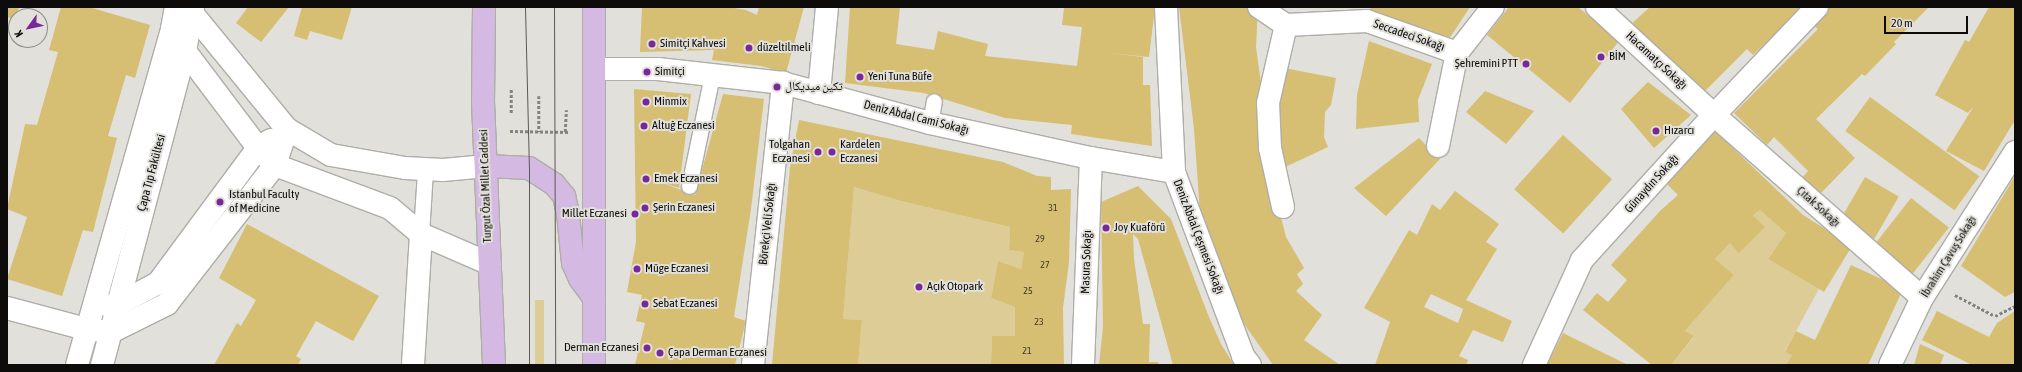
<!DOCTYPE html>
<meta charset="utf-8">
<style>
body{margin:0}
#map{position:relative;width:2022px;height:372px;overflow:hidden;background:#e1e0da;font-family:"Asap Condensed","Noto Naskh Arabic",sans-serif}
div>[style]{position:absolute}
[style*='--x']{left:calc(var(--x)*1px);top:calc(var(--y)*1px);width:calc(var(--w)*1px);rotate:calc(var(--a)*1deg)}
.green>*{inset:0;background:#decc97;transform-origin:0 0}
.building>*{inset:0;background:#d6be72;transform-origin:0 0}
.path>*{height:2.5px;margin-top:-1.25px;transform-origin:0;background:repeating-linear-gradient(90deg,#84837e 0 3px,transparent 0 5px)}
.roads{filter:drop-shadow(1px 0 #afada8) drop-shadow(-1px 0 #afada8) drop-shadow(0 1px #afada8) drop-shadow(0 -1px #afada8)}
.service>*{height:15px;margin:-7.5px;padding:0 7.5px;transform-origin:7.5px;border-radius:7.5px;background:#fff}
.pedestrian>*{height:22px;margin:-11px;padding:0 11px;transform-origin:11px;border-radius:11px;background:#fff}
.minor>*{height:22px;margin:-11px;padding:0 11px;transform-origin:11px;border-radius:11px;background:#fff}
.primary>*{height:22px;margin:-11px;padding:0 11px;transform-origin:11px;border-radius:11px;background:#d4b9e2}
.tram>*{height:1px;margin:-0.5px;padding:0 0.5px;transform-origin:0.5px;border-radius:0.5px;background:#5a5956}
.dots>*{width:11px;height:11px;translate:-50% -50%;box-sizing:border-box;border:2px solid #e1e0da;border-radius:50%}
span{translate:-50% -50%;white-space:nowrap;text-align:center;line-height:1.15;-webkit-text-stroke:4px #e1e0da;paint-order:stroke}
.number-label{font-size:10px;color:#3f3824}
.number-label span{-webkit-text-stroke-width:0}
.street-label{font-size:12px;color:#0d0c0a}
.poi-label{font-size:12px;color:#0d0c0a}
.left{translate:0 -50%;text-align:left}
.right{translate:-100% -50%;text-align:right}
.frame{position:absolute;inset:0;border:8px solid #0d0c0a;pointer-events:none}
.north{position:absolute;left:8px;top:8px;width:40px;height:40px;box-sizing:border-box;background:#e1e0da;border:1px solid #8c8b87;border-radius:50%;rotate:237deg;font-size:11px;font-weight:700;line-height:16px;text-align:center;color:#0d0c0a}
.north::after{content:'';display:block;margin:auto;width:14px;height:18px;background:#782899;clip-path:polygon(50% 0,100% 100%,50% 72%,0 100%)}
.scale{position:absolute;left:1884px;top:16px;width:84px;height:18px;box-sizing:border-box;border:2px solid #0d0c0a;border-top:0;padding-left:5px;font-size:12px;line-height:14px;white-space:nowrap;color:#0d0c0a;-webkit-text-stroke:3px #e1e0da;paint-order:stroke}
</style>
<div id="map">
<div class="green">
<i style="clip-path:polygon(854px 187px,901px 201px,1010px 227px,1009px 250px,1024px 252px,1021px 269px,998px 261px,991px 298px,1015px 307px,1015px 336px,992px 336px,991px 365px,858px 365px,862px 320px,843px 319px)"></i>
<i style="clip-path:polygon(1760px 210px,1786px 233px,1768px 259px,1819px 289px,1785px 351px,1792px 355px,1786px 365px,1671px 365px,1694px 337px,1685px 331px,1734px 275px,1715px 259px,1730px 243px,1765px 227px,1753px 215px)"></i>
<i style="left:544px;top:300px;width:65px;height:9px;rotate:90deg"></i>
</div>
<div class="building">
<i style="clip-path:polygon(7px 7px,19px 7px,16px 20px,7px 17px)"></i>
<i style="clip-path:polygon(61px 7px,89px 7px,150px 25px,135px 78px,126px 75px,108px 136px,117px 138px,93px 232px,83px 230px,62px 296px,7px 279px,27px 217px,7px 209px,25px 124px,37px 125px,58px 52px,49px 50px)"></i>
<i style="clip-path:polygon(248px 7px,289px 7px,261px 42px,236px 23px)"></i>
<i style="clip-path:polygon(302px 7px,352px 7px,342px 40px,310px 31px,307px 40px,294px 36px)"></i>
<i style="clip-path:polygon(642px 7px,728px 7px,746px 10px,757px 15px,759px 7px,804px 7px,786px 73px,761px 66px,712px 60px,714px 50px,640px 52px)"></i>
<i style="clip-path:polygon(850px 7px,900px 7px,896px 44px,934px 50px,938px 31px,988px 44px,985px 56px,1077px 66px,1082px 27px,1062px 25px,1064px 8px,1061px 7px,1155px 7px,1149px 57px,1109px 53px,1143px 57px,1143px 85px,1150px 85px,1152px 146px,1071px 134px,1072px 125px,1005px 118px,924px 93px,845px 83px)"></i>
<i style="clip-path:polygon(1179px 7px,1258px 8px,1256px 47px,1278px 206px,1286px 237px,1304px 268px,1297px 274px,1303px 284px,1296px 291px,1322px 315px,1304px 340px,1340px 365px,1273px 365px,1242px 321px,1200px 213px,1194px 129px)"></i>
<i style="clip-path:polygon(1371px 7px,1470px 7px,1449px 39px,1369px 15px)"></i>
<i style="clip-path:polygon(1509px 7px,1578px 7px,1619px 41px,1570px 103px,1487px 35px)"></i>
<i style="clip-path:polygon(1650px 7px,1803px 7px,1753px 55px,1747px 49px,1702px 94px,1630px 25px)"></i>
<i style="clip-path:polygon(1829px 7px,1929px 7px,1894px 42px,1896px 44px,1865px 76px,1862px 74px,1816px 119px,1855px 158px,1819px 195px,1802px 178px,1808px 171px,1774px 137px,1767px 145px,1734px 113px,1818px 29px,1812px 24px)"></i>
<i style="clip-path:polygon(1989px 7px,2015px 7px,2015px 120px,1984px 171px,1946px 151px,1974px 106px,1968px 113px,1935px 95px,1965px 40px,1969px 42px)"></i>
<i style="clip-path:polygon(1369px 41px,1432px 64px,1418px 100px,1419px 122px,1356px 129px,1357px 95px)"></i>
<i style="clip-path:polygon(1279px 67px,1336px 78px,1331px 105px,1325px 112px,1324px 137px,1328px 147px,1283px 168px,1274px 136px)"></i>
<i style="clip-path:polygon(1648px 82px,1691px 115px,1654px 148px,1621px 109px)"></i>
<i style="clip-path:polygon(634px 89px,691px 94px,679px 188px,654px 180px,695px 195px,723px 94px,764px 99px,751px 209px,734px 317px,746px 321px,735px 365px,635px 365px,645px 323px,636px 321px,642px 295px,627px 292px,636px 242px)"></i>
<i style="clip-path:polygon(1485px 91px,1534px 111px,1506px 144px,1466px 112px)"></i>
<i style="left:1870px;top:97px;width:135px;height:42px;rotate:36deg"></i>
<i style="clip-path:polygon(799px 120px,1003px 162px,1037px 176px,1051px 177px,1051px 190px,1071px 189px,1069px 262px,1063px 308px,1064px 365px,991px 365px,992px 336px,1015px 336px,1015px 307px,991px 298px,998px 261px,1021px 269px,1024px 252px,1009px 250px,1010px 227px,901px 201px,854px 187px,843px 319px,862px 320px,858px 365px,772px 365px,790px 167px)"></i>
<i style="clip-path:polygon(1714px 130px,1803px 215px,1852px 246px,1824px 292px,1768px 259px,1786px 233px,1760px 210px,1753px 215px,1765px 227px,1739px 253px,1730px 243px,1715px 259px,1734px 275px,1685px 331px,1694px 336px,1671px 365px,1652px 365px,1583px 310px,1597px 293px,1608px 302px,1627px 280px,1611px 265px,1661px 210px,1678px 195px,1664px 181px)"></i>
<i style="left:1563px;top:135px;width:66px;height:73px;rotate:42deg"></i>
<i style="clip-path:polygon(1419px 138px,1440px 159px,1386px 216px,1354px 188px)"></i>
<i style="clip-path:polygon(2015px 176px,2015px 292px,2005px 297px,1961px 266px)"></i>
<i style="left:1865px;top:177px;width:39px;height:49px;rotate:30deg"></i>
<i style="clip-path:polygon(1138px 186px,1171px 219px,1209px 317px,1221px 344px,1234px 365px,1173px 365px,1138px 239px,1133px 234px,1134px 259px,1143px 324px,1150px 324px,1149px 362px,1158px 362px,1159px 365px,1099px 365px,1103px 327px,1101px 202px)"></i>
<i style="clip-path:polygon(evenodd,1455px 191px,1499px 224px,1486px 242px,1497px 249px,1466px 300px,1512px 321px,1503px 342px,1473px 330px,1459px 356px,1468px 360px,1466px 365px,1375px 365px,1390px 322px,1364px 308px,1409px 230px,1417px 235px,1432px 204px,1440px 210px,1455px 191px,1431px 294px,1463px 309px,1458px 323px,1424px 307px,1431px 294px)"></i>
<i style="left:1911px;top:198px;width:48px;height:61px;rotate:38deg"></i>
<i style="clip-path:polygon(247px 224px,379px 296px,353px 341px,316px 321px,296px 356px,301px 359px,298px 365px,214px 365px,237px 323px,241px 326px,256px 300px,219px 278px)"></i>
<i style="clip-path:polygon(1851px 265px,1903px 289px,1868px 365px,1786px 365px,1792px 355px,1785px 352px,1796px 331px,1815px 340px)"></i>
<i style="clip-path:polygon(1937px 311px,1989px 337px,1997px 323px,2015px 311px,2015px 365px,1972px 365px,1922px 340px)"></i>
<i style="clip-path:polygon(1563px 333px,1628px 365px,1547px 365px)"></i>
<i style="clip-path:polygon(1920px 344px,1944px 355px,1940px 365px,1914px 365px)"></i>
</div>
<div class="path">
<i style="--x:539;--y:96;--w:36;--a:90"></i>
<i style="--x:511;--y:113;--w:24;--a:-90"></i>
<i style="--x:510;--y:131;--w:59;--a:1"></i>
<i style="--x:565;--y:132;--w:22;--a:-87"></i>
<i style="--x:1955;--y:295;--w:45;--a:27.7"></i>
<i style="--x:1995;--y:316;--w:22;--a:-27"></i>
</div>
<div class="roads">
<div class="service">
<i style="--x:930;--y:123;--w:22;--a:-80"></i>
<i style="--x:689;--y:186;--w:113;--a:-78.3"></i>
<i style="--x:421;--y:234;--w:64;--a:-86.4"></i>
</div>
<div class="pedestrian">
<i style="--x:594;--y:69;--w:64;--a:0"></i>
</div>
<div class="minor">
<i style="--x:187;--y:7;--w:158;--a:50.7"></i>
<i style="--x:287;--y:129;--w:51;--a:30.6"></i>
<i style="--x:331;--y:155;--w:75;--a:10"></i>
<i style="--x:405;--y:168;--w:38;--a:3"></i>
<i style="--x:443;--y:170;--w:44;--a:-5.2"></i>
<i style="--x:1166;--y:7;--w:165;--a:87.2"></i>
<i style="--x:1174;--y:172;--w:197;--a:69.4"></i>
<i style="--x:1243;--y:356;--w:11;--a:52"></i>
<i style="--x:1259;--y:7;--w:32;--a:34"></i>
<i style="--x:1286;--y:25;--w:81;--a:-2.8"></i>
<i style="--x:1367;--y:21;--w:96;--a:19.6"></i>
<i style="--x:1457;--y:53;--w:58;--a:-52"></i>
<i style="--x:1597;--y:7;--w:159;--a:42.7"></i>
<i style="--x:1714;--y:115;--w:277;--a:41.3"></i>
<i style="--x:172;--y:29;--w:26;--a:59"></i>
<i style="--x:185;--y:51;--w:121;--a:53"></i>
<i style="--x:258;--y:148;--w:24;--a:45"></i>
<i style="--x:275;--y:165;--w:123;--a:20.5"></i>
<i style="--x:390;--y:208;--w:40;--a:40"></i>
<i style="--x:421;--y:234;--w:75;--a:23.5"></i>
<i style="--x:658;--y:69;--w:126;--a:6.4"></i>
<i style="--x:783;--y:83;--w:152;--a:15.2"></i>
<i style="--x:930;--y:123;--w:165;--a:12.3"></i>
<i style="--x:1091;--y:158;--w:84;--a:9.6"></i>
<i style="--x:819;--y:93;--w:86;--a:-84.7"></i>
<i style="--x:1438;--y:146;--w:95;--a:-78.5"></i>
<i style="--x:1283;--y:207;--w:60;--a:-102.4"></i>
<i style="--x:1270;--y:148;--w:45;--a:-92.5"></i>
<i style="--x:1268;--y:103;--w:80;--a:-77"></i>
<i style="--x:109;--y:306;--w:8;--a:-7"></i>
<i style="--x:117;--y:305;--w:47;--a:-28.2"></i>
<i style="--x:158;--y:283;--w:168;--a:-53.5"></i>
<i style="--x:258;--y:148;--w:15;--a:-32"></i>
<i style="--x:7;--y:308;--w:82;--a:14.9"></i>
<i style="--x:86;--y:329;--w:25;--a:7"></i>
<i style="--x:111;--y:332;--w:63;--a:-26.6"></i>
<i style="--x:167;--y:304;--w:176;--a:-52.2"></i>
<i style="--x:275;--y:165;--w:38;--a:-72"></i>
<i style="--x:77;--y:365;--w:349;--a:-74.2"></i>
<i style="--x:172;--y:29;--w:22;--a:-80"></i>
<i style="--x:102;--y:365;--w:325;--a:-75.2"></i>
<i style="--x:185;--y:51;--w:45;--a:-79.7"></i>
<i style="--x:413;--y:365;--w:131;--a:-86.5"></i>
<i style="--x:753;--y:365;--w:284;--a:-83.9"></i>
<i style="--x:1083;--y:365;--w:207;--a:-87.8"></i>
<i style="--x:1534;--y:365;--w:115;--a:-65.4"></i>
<i style="--x:1582;--y:260;--w:196;--a:-47.7"></i>
<i style="--x:1714;--y:115;--w:149;--a:-46.4"></i>
<i style="--x:1890;--y:365;--w:74;--a:-64.5"></i>
<i style="--x:1922;--y:298;--w:173;--a:-57.5"></i>
</div>
<div class="primary">
<i style="--x:484;--y:7;--w:95;--a:90.6"></i>
<i style="--x:483;--y:102;--w:263;--a:87.6"></i>
<i style="--x:594;--y:7;--w:358;--a:90"></i>
<i style="--x:487;--y:166;--w:42;--a:2.7"></i>
<i style="--x:529;--y:168;--w:30;--a:33"></i>
<i style="--x:554;--y:184;--w:16;--a:50"></i>
<i style="--x:564;--y:196;--w:18;--a:77"></i>
<i style="--x:568;--y:214;--w:49;--a:84.2"></i>
<i style="--x:573;--y:263;--w:17;--a:66"></i>
<i style="--x:580;--y:279;--w:21;--a:53"></i>
</div>
</div>
<div class="tram">
<i style="--x:525;--y:7;--w:161;--a:88.6"></i>
<i style="--x:529;--y:168;--w:197;--a:90"></i>
<i style="--x:554;--y:7;--w:358;--a:89.8"></i>
</div>
<div class="dots">
<i style="left:652px;top:44px;background:#782899"></i>
<i style="left:749px;top:48px;background:#782899"></i>
<i style="left:1601px;top:57px;background:#782899"></i>
<i style="left:1526px;top:64px;background:#782899"></i>
<i style="left:647px;top:72px;background:#782899"></i>
<i style="left:860px;top:77px;background:#782899"></i>
<i style="left:777px;top:87px;background:#782899"></i>
<i style="left:646px;top:102px;background:#782899"></i>
<i style="left:644px;top:126px;background:#782899"></i>
<i style="left:1656px;top:131px;background:#782899"></i>
<i style="left:818px;top:152px;background:#782899"></i>
<i style="left:832px;top:152px;background:#782899"></i>
<i style="left:646px;top:179px;background:#782899"></i>
<i style="left:220px;top:202px;background:#782899"></i>
<i style="left:645px;top:208px;background:#782899"></i>
<i style="left:635px;top:214px;background:#782899"></i>
<i style="left:1106px;top:228px;background:#782899"></i>
<i style="left:637px;top:269px;background:#782899"></i>
<i style="left:919px;top:287px;background:#782899"></i>
<i style="left:645px;top:304px;background:#782899"></i>
<i style="left:647px;top:348px;background:#782899"></i>
<i style="left:660px;top:353px;background:#782899"></i>
</div>
<div class="number-label">
<span style="left:1053px;top:208px">31</span>
<span style="left:1040px;top:239px">29</span>
<span style="left:1045px;top:265px">27</span>
<span style="left:1028px;top:291px">25</span>
<span style="left:1039px;top:322px">23</span>
<span style="left:1027px;top:351px">21</span>
</div>
<div class="street-label">
<span style="left:1409px;top:36px;rotate:19deg">Seccadeci Sokağı</span>
<span style="left:1656px;top:61px;rotate:43deg">Hacamatçı Sokağı</span>
<span style="left:916px;top:118px;rotate:14deg">Deniz Abdal Cami Sokağı</span>
<span style="left:152px;top:173px;rotate:-75deg">Çapa Tıp Fakültesi</span>
<span style="left:1652px;top:184px;rotate:-48deg">Günaydın Sokağı</span>
<span style="left:486px;top:186px;rotate:-92deg">Turgut Özal Millet Caddesi</span>
<span style="left:1818px;top:207px;rotate:42deg">Çıtak Sokağı</span>
<span style="left:768px;top:224px;rotate:-84deg">Börekçi Veli Sokağı</span>
<span style="left:1198px;top:237px;rotate:69deg">Deniz Abdal Çeşmesi Sokağı</span>
<span style="left:1949px;top:257px;rotate:-58deg">İbrahim Çavuş Sokağı</span>
<span style="left:1087px;top:262px;rotate:-88deg">Masura Sokağı</span>
</div>
<div class="poi-label">
<span class="left" style="left:660px;top:44px">Simitçi Kahvesi</span>
<span class="left" style="left:757px;top:48px">düzeltilmeli</span>
<span class="left" style="left:1609px;top:57px">BİM</span>
<span class="right" style="left:1518px;top:64px">Şehremini PTT</span>
<span class="left" style="left:655px;top:72px">Simitçi</span>
<span class="left" style="left:868px;top:77px">Yeni Tuna Büfe</span>
<span class="left" style="left:785px;top:87px">تكين ميديكال</span>
<span class="left" style="left:654px;top:102px">Minmix</span>
<span class="left" style="left:652px;top:126px">Altuğ Eczanesi</span>
<span class="left" style="left:1664px;top:131px">Hızarcı</span>
<span class="right" style="left:810px;top:152px">Tolgahan<br>Eczanesi</span>
<span class="left" style="left:840px;top:152px">Kardelen<br>Eczanesi</span>
<span class="left" style="left:654px;top:179px">Emek Eczanesi</span>
<span class="left" style="left:229px;top:202px">Istanbul Faculty<br>of Medicine</span>
<span class="left" style="left:653px;top:208px">Şerin Eczanesi</span>
<span class="right" style="left:627px;top:214px">Millet Eczanesi</span>
<span class="left" style="left:1114px;top:228px">Joy Kuaförü</span>
<span class="left" style="left:645px;top:269px">Müge Eczanesi</span>
<span class="left" style="left:927px;top:287px">Açık Otopark</span>
<span class="left" style="left:653px;top:304px">Sebat Eczanesi</span>
<span class="right" style="left:639px;top:348px">Derman Eczanesi</span>
<span class="left" style="left:668px;top:353px">Çapa Derman Eczanesi</span>
</div>
<div class="frame"></div>
<div class="north">K</div>
<div class="scale">20 m</div>
</div>
